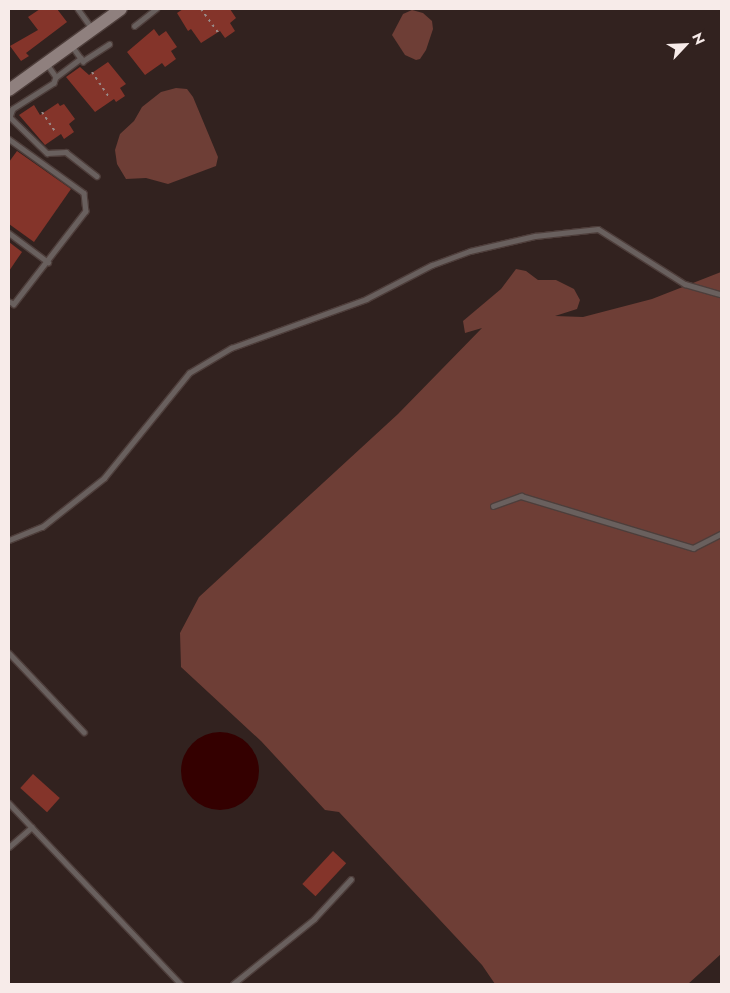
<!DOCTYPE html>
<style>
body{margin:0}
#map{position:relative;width:730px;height:993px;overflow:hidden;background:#32221f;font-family:Jost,sans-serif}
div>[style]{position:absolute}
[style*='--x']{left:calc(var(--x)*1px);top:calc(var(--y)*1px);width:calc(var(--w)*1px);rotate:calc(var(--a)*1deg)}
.green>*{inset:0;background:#6e3e36}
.water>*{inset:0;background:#340000}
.round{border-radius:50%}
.building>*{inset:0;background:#84342a;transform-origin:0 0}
.path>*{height:2px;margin-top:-1px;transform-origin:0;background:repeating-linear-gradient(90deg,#998b89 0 2.5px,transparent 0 6.5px)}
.roads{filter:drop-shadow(1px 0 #4e3e3b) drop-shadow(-1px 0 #4e3e3b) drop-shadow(0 1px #4e3e3b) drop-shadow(0 -1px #4e3e3b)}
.service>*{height:4.5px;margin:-2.25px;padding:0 2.25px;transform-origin:2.25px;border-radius:2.25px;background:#69605e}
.secondary>*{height:12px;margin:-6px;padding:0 6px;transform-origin:6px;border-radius:6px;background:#8f807e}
span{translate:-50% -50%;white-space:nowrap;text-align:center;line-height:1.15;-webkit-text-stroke:4.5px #32221f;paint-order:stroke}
.frame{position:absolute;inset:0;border:10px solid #f7ebe9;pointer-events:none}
.north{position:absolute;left:660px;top:20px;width:50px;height:50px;-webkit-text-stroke:4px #32221f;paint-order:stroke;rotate:65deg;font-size:14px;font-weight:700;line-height:20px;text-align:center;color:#f7ebe9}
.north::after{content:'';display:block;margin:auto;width:18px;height:22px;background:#f7ebe9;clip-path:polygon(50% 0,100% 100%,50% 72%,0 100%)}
</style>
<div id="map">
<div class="green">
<i style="clip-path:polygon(412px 10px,423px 13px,432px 21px,433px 29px,426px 50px,420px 59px,416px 60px,405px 55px,392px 35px,403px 14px)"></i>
<i style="clip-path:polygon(176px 88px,187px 89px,193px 97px,218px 157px,216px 166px,168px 184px,146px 178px,126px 179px,117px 164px,115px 150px,120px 134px,134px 121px,142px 107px,161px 92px)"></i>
<i style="clip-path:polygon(516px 269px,526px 271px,538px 280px,556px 280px,574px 289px,580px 300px,577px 309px,555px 316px,583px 317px,652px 299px,721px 272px,721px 954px,688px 984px,495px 984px,482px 965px,339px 812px,325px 810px,261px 741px,181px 667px,180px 633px,199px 597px,398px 414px,482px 328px,465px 333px,463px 321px,501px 289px)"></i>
</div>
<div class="water">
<i class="round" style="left:181px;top:732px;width:78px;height:78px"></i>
</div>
<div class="building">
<i style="clip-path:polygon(40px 9px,57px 9px,67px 22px,26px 53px,29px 56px,21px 61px,10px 46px,38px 30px,28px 17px)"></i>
<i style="clip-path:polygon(183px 9px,230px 9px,236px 18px,230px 23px,235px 31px,225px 38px,220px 31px,201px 43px,191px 29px,188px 31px,177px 13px)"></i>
<i style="clip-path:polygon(154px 29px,159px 36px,166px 31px,177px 47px,171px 51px,176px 59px,165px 67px,162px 63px,145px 75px,127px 52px)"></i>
<i style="clip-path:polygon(108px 62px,126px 84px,120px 88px,125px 96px,116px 102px,114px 99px,95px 112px,66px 77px,80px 67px,89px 75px)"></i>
<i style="clip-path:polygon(58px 103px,60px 106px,64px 104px,75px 119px,69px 124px,74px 132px,64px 139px,61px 134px,45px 145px,19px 115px,34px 105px,40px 115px)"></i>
<i style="clip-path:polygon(17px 151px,71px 189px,34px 242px,9px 224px,9px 162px)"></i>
<i style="clip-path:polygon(9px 242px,22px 252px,9px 271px)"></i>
<i style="left:33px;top:774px;width:36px;height:19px;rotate:42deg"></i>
<i style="left:333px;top:851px;width:18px;height:45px;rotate:43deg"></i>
</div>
<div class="path">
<i style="--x:201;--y:9;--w:32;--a:54"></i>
<i style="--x:92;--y:72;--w:32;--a:56"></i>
<i style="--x:42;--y:112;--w:25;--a:56"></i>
</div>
<div class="roads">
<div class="service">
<i style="--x:78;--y:9;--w:24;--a:54"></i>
<i style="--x:134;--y:26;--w:28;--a:-38"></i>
<i style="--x:72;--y:46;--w:19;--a:54"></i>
<i style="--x:83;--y:61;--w:31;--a:-33"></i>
<i style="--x:47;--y:64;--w:16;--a:55"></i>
<i style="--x:56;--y:77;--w:31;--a:-37"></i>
<i style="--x:56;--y:77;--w:6;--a:108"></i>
<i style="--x:54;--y:83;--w:49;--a:147.6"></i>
<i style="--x:13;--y:109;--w:9;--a:111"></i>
<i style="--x:10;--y:117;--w:52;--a:44.2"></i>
<i style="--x:47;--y:153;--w:19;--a:-3"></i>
<i style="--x:66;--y:152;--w:39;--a:38"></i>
<i style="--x:9;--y:139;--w:92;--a:35.8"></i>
<i style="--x:84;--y:193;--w:18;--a:84"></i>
<i style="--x:86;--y:211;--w:118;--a:127.7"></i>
<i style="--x:14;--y:304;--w:5;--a:-158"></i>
<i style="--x:9;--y:233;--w:49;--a:36.6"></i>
<i style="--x:493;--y:506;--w:30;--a:-20"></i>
<i style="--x:521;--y:496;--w:180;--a:16.8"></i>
<i style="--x:693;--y:548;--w:31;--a:-27"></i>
<i style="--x:9;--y:540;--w:35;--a:-22"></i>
<i style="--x:42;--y:527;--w:79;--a:-38.3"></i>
<i style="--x:104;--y:478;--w:135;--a:-51"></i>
<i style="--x:189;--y:373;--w:49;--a:-30.8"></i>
<i style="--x:231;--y:348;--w:144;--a:-19.9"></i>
<i style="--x:366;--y:299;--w:74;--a:-27.3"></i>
<i style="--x:432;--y:265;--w:40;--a:-20.2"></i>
<i style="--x:470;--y:251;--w:67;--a:-13"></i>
<i style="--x:535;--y:236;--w:63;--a:-6.3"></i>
<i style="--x:598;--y:229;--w:103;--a:32.3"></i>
<i style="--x:685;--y:284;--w:37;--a:16"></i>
<i style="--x:9;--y:653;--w:109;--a:46.5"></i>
<i style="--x:9;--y:803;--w:250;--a:46.5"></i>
<i style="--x:9;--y:847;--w:30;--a:-41"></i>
<i style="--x:233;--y:984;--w:104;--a:-38.7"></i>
<i style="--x:314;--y:919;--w:54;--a:-47.2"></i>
</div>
<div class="secondary">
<i style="--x:9;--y:90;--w:138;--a:-35.9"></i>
</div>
</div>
<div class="frame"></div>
<div class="north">N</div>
</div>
